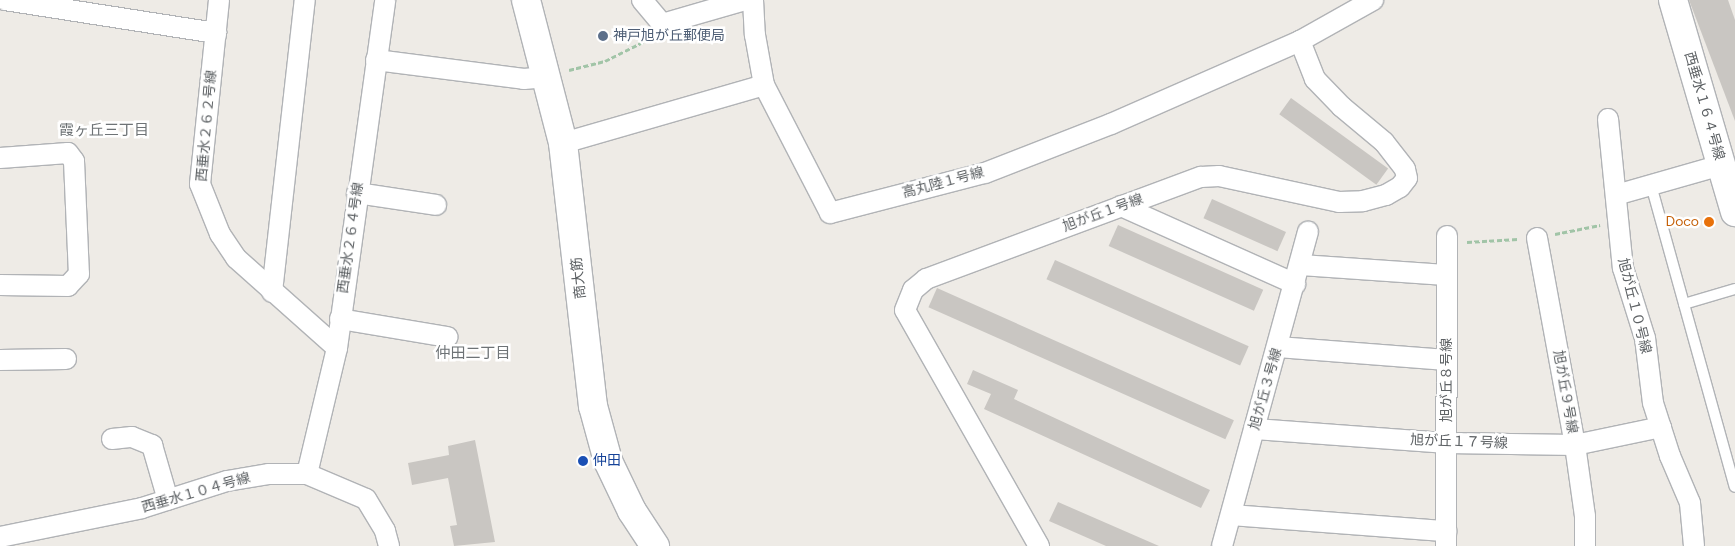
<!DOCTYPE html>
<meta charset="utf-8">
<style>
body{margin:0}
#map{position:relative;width:1735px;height:546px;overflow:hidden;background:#eeebe6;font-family:Figtree,"Noto Sans JP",sans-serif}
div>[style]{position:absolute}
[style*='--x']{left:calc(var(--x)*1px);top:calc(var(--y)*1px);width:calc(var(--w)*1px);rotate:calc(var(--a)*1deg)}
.building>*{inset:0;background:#c9c6c2;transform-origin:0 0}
.path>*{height:3px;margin-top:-1.5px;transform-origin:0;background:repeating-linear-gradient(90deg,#a1c4a7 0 5px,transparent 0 7.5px)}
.roads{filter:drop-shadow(1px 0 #b1b3b6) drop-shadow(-1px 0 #b1b3b6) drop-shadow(0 1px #b1b3b6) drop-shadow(0 -1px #b1b3b6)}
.lane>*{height:10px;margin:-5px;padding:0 5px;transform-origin:5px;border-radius:5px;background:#fff}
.street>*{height:20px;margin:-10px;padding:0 10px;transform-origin:10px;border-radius:10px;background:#fff}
.secondary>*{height:28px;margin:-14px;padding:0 14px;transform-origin:14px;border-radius:14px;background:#fff}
.dots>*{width:14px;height:14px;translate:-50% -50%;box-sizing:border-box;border:2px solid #fff;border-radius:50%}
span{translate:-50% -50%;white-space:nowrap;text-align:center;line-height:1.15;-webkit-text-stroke:5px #fff;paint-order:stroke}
.service-label{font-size:14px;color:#4e5e75}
.left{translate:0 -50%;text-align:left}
.street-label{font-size:14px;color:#5d6164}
.food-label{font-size:14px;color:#c56008}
.right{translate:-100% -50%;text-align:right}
.transit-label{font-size:14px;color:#164399}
.neighbourhood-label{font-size:15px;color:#6e7376}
</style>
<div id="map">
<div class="building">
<i style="clip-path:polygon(1689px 0,1728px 0,1735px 20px,1735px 121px)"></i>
<i style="left:1291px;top:98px;width:120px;height:20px;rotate:36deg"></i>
<i style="left:1212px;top:199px;width:81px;height:21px;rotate:24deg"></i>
<i style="left:1118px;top:225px;width:159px;height:23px;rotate:24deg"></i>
<i style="left:1055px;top:260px;width:212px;height:21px;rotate:24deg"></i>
<i style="left:937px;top:288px;width:325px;height:21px;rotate:24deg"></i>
<i style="clip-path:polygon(973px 370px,1018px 390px,1014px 399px,1210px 490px,1201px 508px,984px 409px,991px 394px,967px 384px)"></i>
<i style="clip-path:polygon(475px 440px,495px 542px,454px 546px,450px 526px,457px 525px,448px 478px,412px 485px,408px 463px,449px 455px,448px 446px)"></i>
<i style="clip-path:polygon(1058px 502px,1159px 546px,1106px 546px,1049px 521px)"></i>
</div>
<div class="path">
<i style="--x:569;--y:70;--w:37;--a:-14"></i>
<i style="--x:605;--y:61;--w:51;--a:-26.6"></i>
<i style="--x:1555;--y:234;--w:46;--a:-11.3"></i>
<i style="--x:1467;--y:242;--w:51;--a:-3.4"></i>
</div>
<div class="roads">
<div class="lane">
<i style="--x:1651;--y:185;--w:313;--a:74.5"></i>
<i style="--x:1684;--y:304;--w:53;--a:-16.4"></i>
</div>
<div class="street">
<i style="--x:5;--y:0;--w:214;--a:8.9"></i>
<i style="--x:219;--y:0;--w:185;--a:95.9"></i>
<i style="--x:200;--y:184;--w:54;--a:68.2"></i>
<i style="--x:220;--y:234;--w:29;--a:56"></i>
<i style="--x:236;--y:258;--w:135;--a:41.7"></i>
<i style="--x:642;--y:0;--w:31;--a:50"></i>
<i style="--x:662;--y:24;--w:86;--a:-16.1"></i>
<i style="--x:753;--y:0;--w:35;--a:87"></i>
<i style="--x:755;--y:35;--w:51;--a:79.8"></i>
<i style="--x:376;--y:60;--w:149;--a:7.3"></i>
<i style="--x:524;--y:79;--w:22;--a:-5"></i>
<i style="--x:1608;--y:119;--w:150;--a:84.3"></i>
<i style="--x:1623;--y:268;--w:73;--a:72.6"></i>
<i style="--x:1645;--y:338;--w:65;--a:83"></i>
<i style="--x:1653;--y:403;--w:56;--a:72.2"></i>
<i style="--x:1670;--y:456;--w:51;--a:66.9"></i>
<i style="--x:1690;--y:503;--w:43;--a:84.7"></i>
<i style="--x:563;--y:143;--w:209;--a:-16.1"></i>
<i style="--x:764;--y:85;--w:144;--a:62.7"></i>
<i style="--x:830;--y:213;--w:160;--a:-14.5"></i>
<i style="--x:985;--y:173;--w:135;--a:-21.3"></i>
<i style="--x:1111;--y:124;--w:206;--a:-23.7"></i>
<i style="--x:1300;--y:41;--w:84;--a:-29.3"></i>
<i style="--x:0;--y:158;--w:68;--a:-4.2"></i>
<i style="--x:68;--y:153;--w:10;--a:53"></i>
<i style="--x:74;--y:161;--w:113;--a:87.5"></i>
<i style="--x:79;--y:274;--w:16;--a:133"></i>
<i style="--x:68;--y:286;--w:68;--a:-179.2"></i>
<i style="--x:357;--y:193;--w:80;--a:8.6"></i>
<i style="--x:1616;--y:195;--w:109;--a:-15.9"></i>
<i style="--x:1121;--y:206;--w:191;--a:24.1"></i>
<i style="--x:1537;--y:238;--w:210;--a:79.6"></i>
<i style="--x:1575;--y:445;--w:72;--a:82"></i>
<i style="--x:1585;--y:516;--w:30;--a:90"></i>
<i style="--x:1300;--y:265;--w:147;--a:3.9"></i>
<i style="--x:272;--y:292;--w:294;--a:-83.6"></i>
<i style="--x:340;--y:319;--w:109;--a:9.5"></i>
<i style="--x:1278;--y:347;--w:169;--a:4.4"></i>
<i style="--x:0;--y:360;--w:66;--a:-0.9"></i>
<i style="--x:1255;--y:429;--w:193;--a:4.2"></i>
<i style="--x:1447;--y:443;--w:128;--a:0.9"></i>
<i style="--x:1575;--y:445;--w:88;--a:-11.8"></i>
<i style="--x:112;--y:439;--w:20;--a:-6"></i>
<i style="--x:132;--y:437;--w:22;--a:22"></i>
<i style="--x:152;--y:445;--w:57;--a:73.8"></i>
<i style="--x:307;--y:474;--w:130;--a:-76.6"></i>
<i style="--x:337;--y:348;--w:351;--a:-82.1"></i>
<i style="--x:1231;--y:515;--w:216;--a:4.3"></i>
<i style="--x:0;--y:537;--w:145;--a:-11.5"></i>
<i style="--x:142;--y:508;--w:89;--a:-17.6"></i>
<i style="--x:227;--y:481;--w:43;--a:-9.5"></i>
<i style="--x:269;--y:474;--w:38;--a:0"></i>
<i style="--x:307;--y:474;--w:64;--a:23"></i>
<i style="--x:366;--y:499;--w:37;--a:59"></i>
<i style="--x:385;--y:531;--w:16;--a:75"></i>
<i style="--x:1039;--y:546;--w:271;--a:-119.6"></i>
<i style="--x:905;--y:310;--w:22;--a:-68"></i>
<i style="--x:913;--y:290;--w:17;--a:-40"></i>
<i style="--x:926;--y:279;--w:293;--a:-20.4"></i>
<i style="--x:1201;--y:177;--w:18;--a:-3"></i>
<i style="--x:1219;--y:176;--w:123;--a:12.2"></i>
<i style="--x:1339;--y:202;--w:24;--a:-2"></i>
<i style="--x:1363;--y:201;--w:24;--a:-15"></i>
<i style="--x:1386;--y:195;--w:16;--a:-30"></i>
<i style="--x:1400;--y:187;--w:11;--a:-52"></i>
<i style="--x:1407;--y:178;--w:9;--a:-103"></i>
<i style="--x:1405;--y:169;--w:34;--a:-128"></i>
<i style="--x:1384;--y:142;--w:55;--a:-140.2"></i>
<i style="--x:1342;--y:107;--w:39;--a:-134"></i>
<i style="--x:1315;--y:79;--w:41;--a:-111.5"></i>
<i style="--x:1222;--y:546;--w:326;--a:-74.7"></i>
<i style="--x:1446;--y:546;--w:310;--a:-89.8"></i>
</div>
<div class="secondary">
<i style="--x:526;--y:0;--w:148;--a:75.5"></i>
<i style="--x:563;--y:143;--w:265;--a:83.5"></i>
<i style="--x:593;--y:406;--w:57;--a:74.7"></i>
<i style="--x:608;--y:461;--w:55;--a:64.4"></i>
<i style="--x:632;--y:511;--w:42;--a:56.7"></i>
<i style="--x:1673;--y:0;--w:221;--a:73.7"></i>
</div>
</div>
<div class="dots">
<i style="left:603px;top:36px;background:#5c6f8a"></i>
<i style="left:1709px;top:222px;background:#e8710a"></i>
<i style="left:583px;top:461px;background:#1a4fb4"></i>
</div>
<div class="service-label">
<span class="left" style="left:613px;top:36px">神戸旭が丘郵便局</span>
</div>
<div class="street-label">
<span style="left:1704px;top:106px;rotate:74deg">西垂水１６４号線</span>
<span style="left:207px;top:126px;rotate:-85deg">西垂水２６２号線</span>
<span style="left:943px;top:183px;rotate:-15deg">高丸陸１号線</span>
<span style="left:1103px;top:213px;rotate:-20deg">旭が丘１号線</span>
<span style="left:351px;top:238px;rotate:-82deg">西垂水２６４号線</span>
<span style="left:579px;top:278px;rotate:-96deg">商大筋</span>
<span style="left:1634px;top:306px;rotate:76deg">旭が丘１０号線</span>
<span style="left:1447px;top:380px;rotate:-90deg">旭が丘８号線</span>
<span style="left:1266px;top:389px;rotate:-74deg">旭が丘３号線</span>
<span style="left:1565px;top:392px;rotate:80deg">旭が丘９号線</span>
<span style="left:1459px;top:442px;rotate:2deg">旭が丘１７号線</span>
<span style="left:196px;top:493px;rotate:-16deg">西垂水１０４号線</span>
</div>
<div class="food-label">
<span class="right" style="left:1699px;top:222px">Doco</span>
</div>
<div class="transit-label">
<span class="left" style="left:593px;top:461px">仲田</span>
</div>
<div class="neighbourhood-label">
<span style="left:104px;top:131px">霞ヶ丘三丁目</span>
<span style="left:473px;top:354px">仲田二丁目</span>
</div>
</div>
